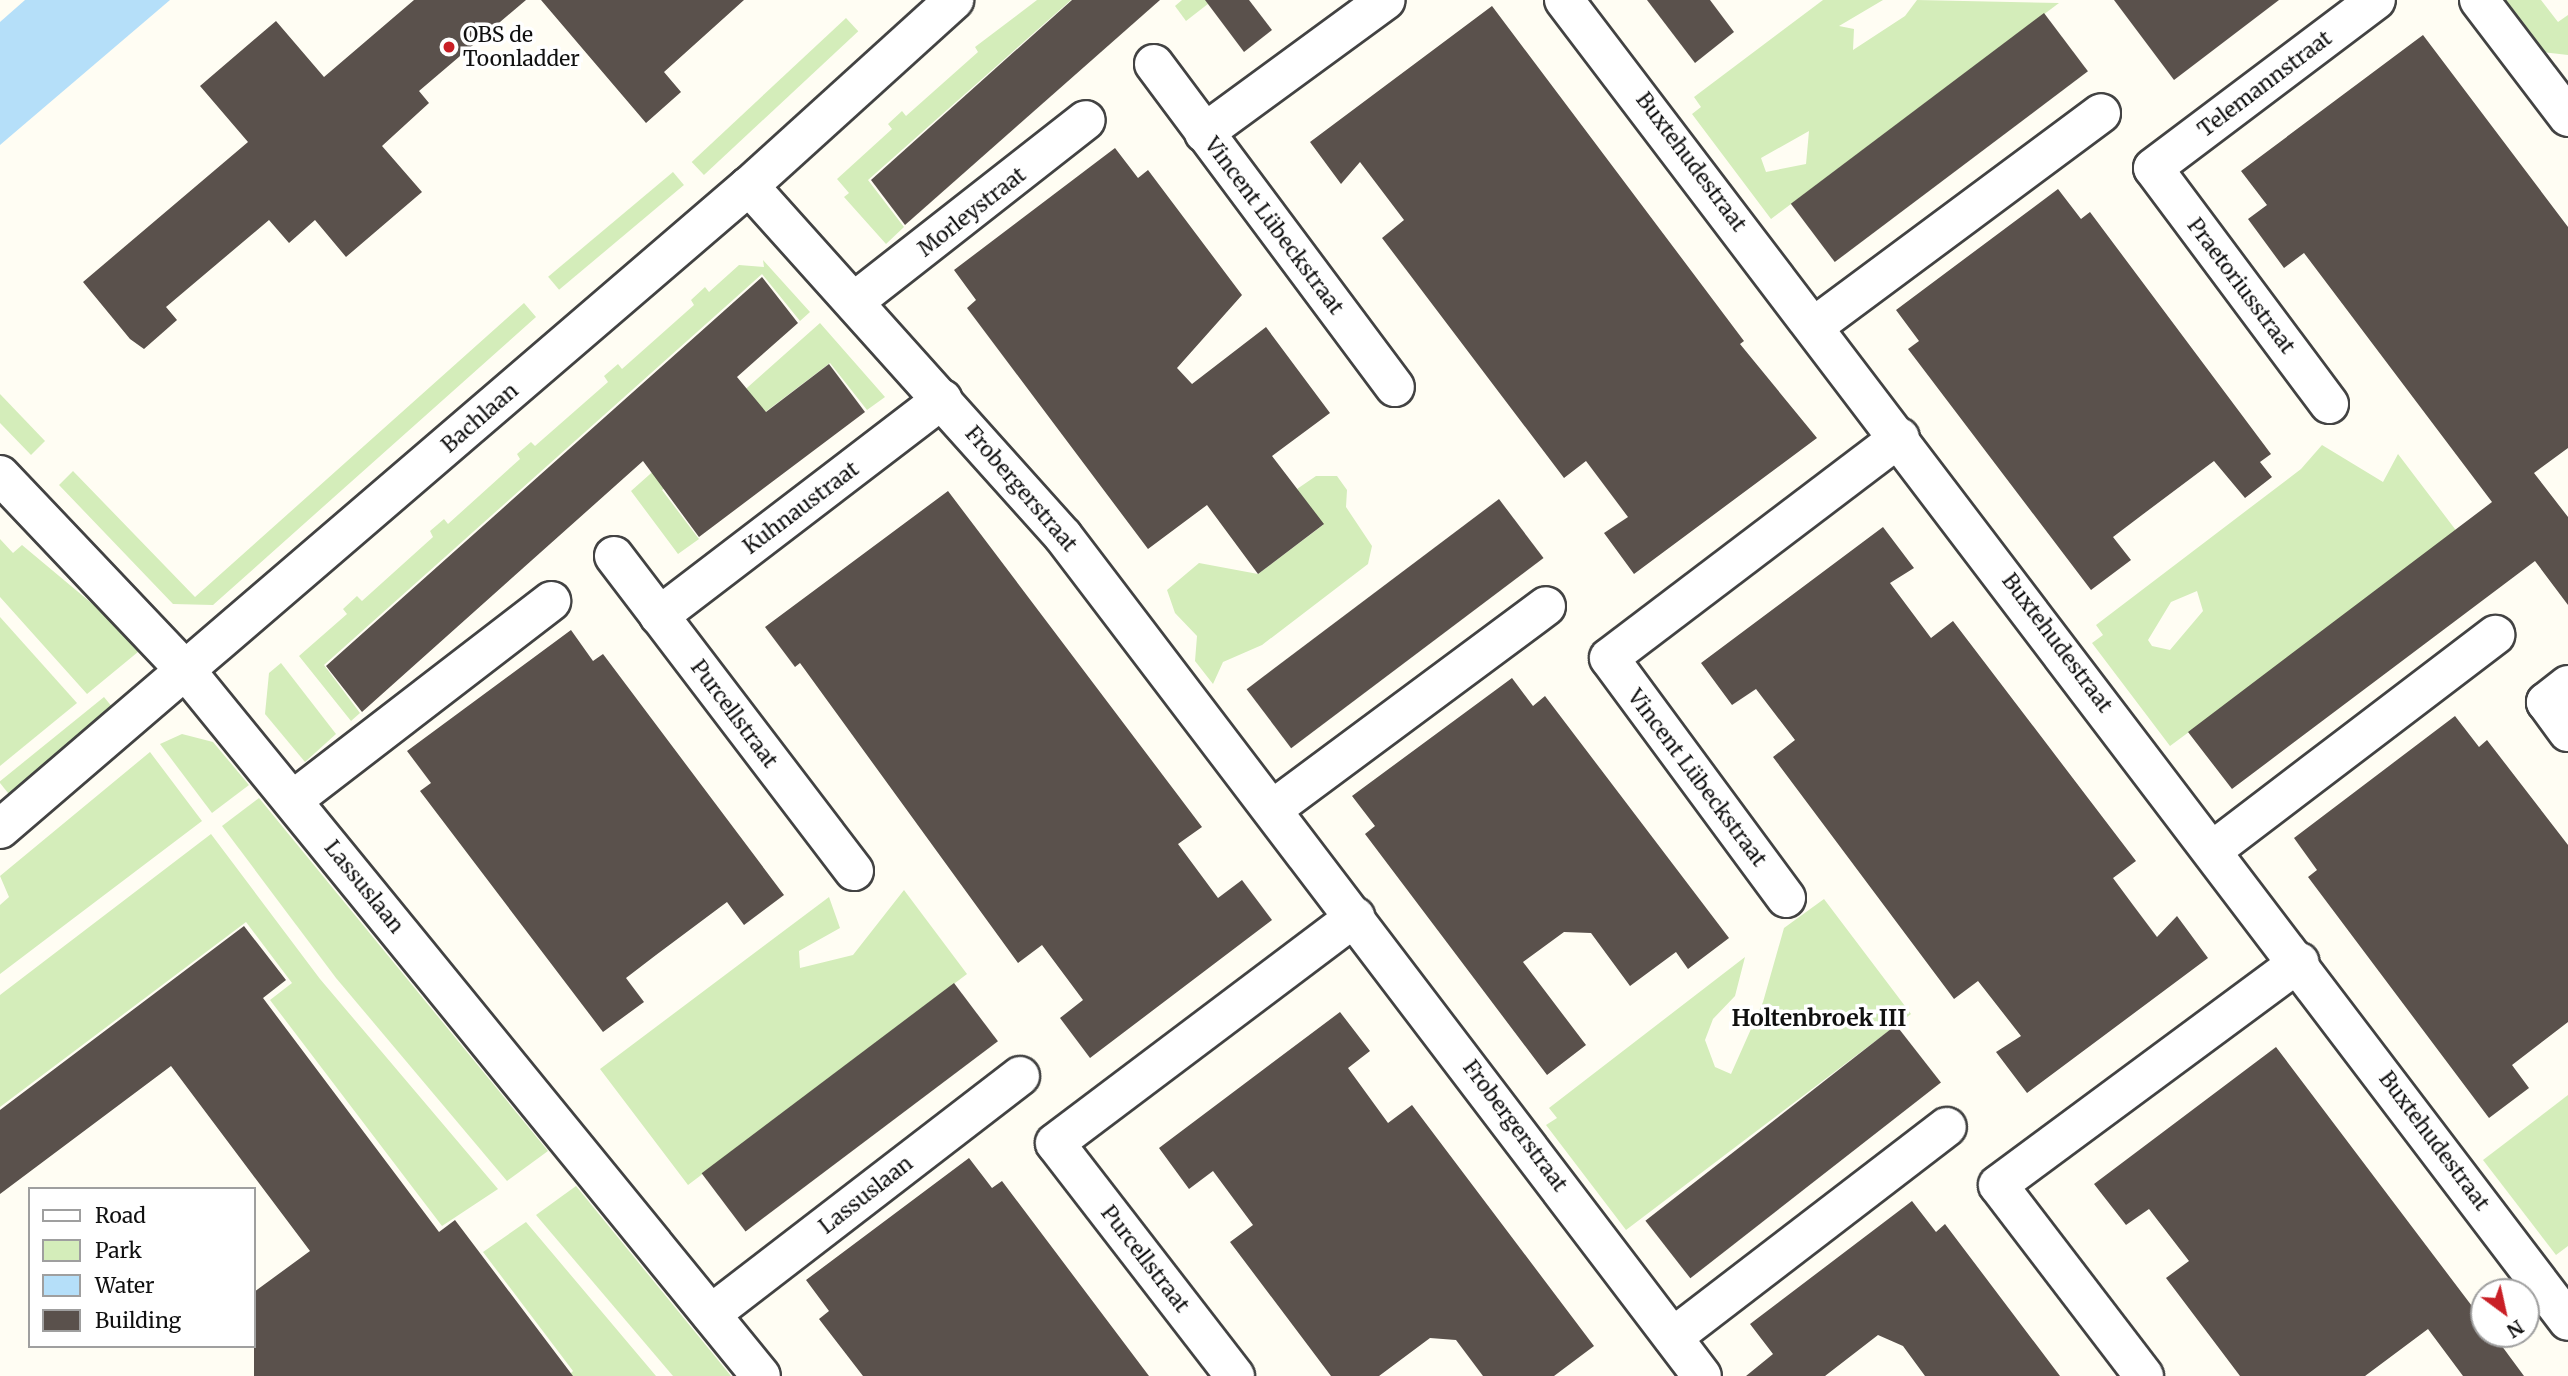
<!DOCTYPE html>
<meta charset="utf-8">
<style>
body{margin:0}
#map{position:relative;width:2568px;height:1376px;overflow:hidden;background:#fffdf3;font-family:Merriweather,serif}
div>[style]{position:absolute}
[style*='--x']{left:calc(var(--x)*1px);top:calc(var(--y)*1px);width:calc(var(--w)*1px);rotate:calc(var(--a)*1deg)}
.green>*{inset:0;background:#d4edba;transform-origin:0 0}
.water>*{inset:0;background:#b5dff9}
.building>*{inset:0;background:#5a514c;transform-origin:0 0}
.roads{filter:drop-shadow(2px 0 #434343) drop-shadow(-2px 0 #434343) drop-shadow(0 2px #434343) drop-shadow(0 -2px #434343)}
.minor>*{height:38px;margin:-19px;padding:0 19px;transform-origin:19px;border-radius:19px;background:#fff}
.tertiary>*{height:38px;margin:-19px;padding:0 19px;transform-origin:19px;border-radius:19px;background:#fff}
.dots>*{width:19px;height:19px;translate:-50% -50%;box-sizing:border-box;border:4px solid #fff;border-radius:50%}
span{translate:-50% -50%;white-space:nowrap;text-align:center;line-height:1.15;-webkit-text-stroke:7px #fff;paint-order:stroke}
.poi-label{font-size:21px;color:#101010}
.left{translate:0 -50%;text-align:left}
.street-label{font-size:21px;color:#101010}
.neighbourhood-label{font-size:23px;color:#101010;font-weight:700}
.legend{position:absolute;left:28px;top:1187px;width:228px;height:161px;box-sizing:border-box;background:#fff;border:2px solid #9f9f9f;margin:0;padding:9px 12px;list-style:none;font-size:21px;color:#101010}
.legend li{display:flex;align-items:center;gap:14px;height:35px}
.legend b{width:35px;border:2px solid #9f9f9f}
.north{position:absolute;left:2470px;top:1278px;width:70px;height:70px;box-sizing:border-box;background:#fff;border:2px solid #9f9f9f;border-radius:50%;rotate:147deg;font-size:19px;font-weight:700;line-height:28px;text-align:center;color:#101010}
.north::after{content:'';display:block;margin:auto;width:24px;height:32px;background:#c91f26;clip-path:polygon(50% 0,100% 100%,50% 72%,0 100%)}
</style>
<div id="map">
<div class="green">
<i style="clip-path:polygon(1037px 0,1071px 0,868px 180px,904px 227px,886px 244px,844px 197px,849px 193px,837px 179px,892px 129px,888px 124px,902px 111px,906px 116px,978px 52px,975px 47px)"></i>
<i style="clip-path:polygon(1182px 0,1213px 0,1186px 21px,1175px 6px)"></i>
<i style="clip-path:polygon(evenodd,1823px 0,1883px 0,1839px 26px,1854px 29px,1853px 50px,1905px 16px,1917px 0,2059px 3px,1771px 219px,1692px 114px,1701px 107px,1694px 97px,1823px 0,1809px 131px,1806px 164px,1766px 172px,1761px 158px,1809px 131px)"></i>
<i style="clip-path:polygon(2501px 0,2541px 0,2558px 22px,2568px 15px,2568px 55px,2542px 52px)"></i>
<i style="left:846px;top:18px;width:18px;height:211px;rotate:47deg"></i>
<i style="left:673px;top:172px;width:17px;height:163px;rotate:50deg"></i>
<i style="clip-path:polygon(763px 260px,810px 312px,800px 321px,762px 274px,324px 665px,360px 713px,351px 721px,299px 656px,347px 614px,343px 609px,357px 596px,362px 601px,433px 537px,430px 531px,444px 519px,448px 524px,520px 459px,517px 454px,531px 442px,535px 446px,608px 382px,604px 376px,618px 364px,622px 369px,694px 305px,691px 300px,705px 287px,709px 292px,739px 265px,764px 267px)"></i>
<i style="clip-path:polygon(524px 303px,536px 317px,213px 605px,173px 604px,59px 485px,73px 471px,195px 597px)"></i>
<i style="clip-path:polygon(820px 323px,885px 397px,867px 410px,830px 363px,662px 490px,699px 539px,678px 554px,631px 491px)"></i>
<i style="clip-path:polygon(0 394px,45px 441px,31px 455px,0 423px)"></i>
<i style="clip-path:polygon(evenodd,2322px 445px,2383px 482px,2398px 454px,2458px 533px,2170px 746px,2092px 643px,2103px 635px,2096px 625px,2301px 469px,2322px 445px,2197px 591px,2203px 611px,2170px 650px,2152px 646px,2148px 640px,2171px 602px,2197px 591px)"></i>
<i style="clip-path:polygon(1316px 476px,1337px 476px,1347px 490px,1346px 507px,1372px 546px,1368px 564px,1262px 645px,1223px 662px,1213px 684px,1195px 661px,1197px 636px,1175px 613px,1167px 590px,1199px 563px,1258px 574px,1323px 525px,1297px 489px)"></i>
<i style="clip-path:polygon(0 539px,13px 553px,22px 545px,144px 647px,87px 694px,0 597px)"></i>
<i style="clip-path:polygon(0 617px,77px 703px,0 766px)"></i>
<i style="clip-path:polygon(281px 663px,336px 734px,305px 762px,265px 714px,269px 673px)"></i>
<i style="left:104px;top:697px;width:19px;height:135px;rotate:51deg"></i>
<i style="clip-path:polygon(182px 734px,213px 742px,249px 785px,212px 813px,160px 744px)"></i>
<i style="clip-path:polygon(150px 752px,202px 821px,0 974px,0 905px,9px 897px,0 876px)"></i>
<i style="clip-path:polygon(259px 798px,548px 1151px,507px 1181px,336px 978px,222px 826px)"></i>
<i style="clip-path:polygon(211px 834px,320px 979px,498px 1189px,442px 1226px,270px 1000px,292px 983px,246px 922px,0 1107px,0 995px)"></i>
<i style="clip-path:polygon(904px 890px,967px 974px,688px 1185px,600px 1069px,829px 897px,840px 928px,799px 951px,800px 968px,853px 955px)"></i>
<i style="clip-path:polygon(1824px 899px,1911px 1014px,1626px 1230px,1546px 1125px,1557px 1118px,1549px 1108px,1745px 957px,1735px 996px,1713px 1019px,1705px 1040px,1715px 1067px,1731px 1074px,1763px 1002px,1784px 928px)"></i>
<i style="clip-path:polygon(2568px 1095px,2568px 1246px,2556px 1255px,2483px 1160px)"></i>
<i style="clip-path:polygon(576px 1186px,731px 1376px,673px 1376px,536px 1215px)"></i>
<i style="clip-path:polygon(526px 1222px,656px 1376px,568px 1376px,573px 1371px,483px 1252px)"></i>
</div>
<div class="water">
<i style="clip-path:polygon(25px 0,170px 0,0 145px,0 22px)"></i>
</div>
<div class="building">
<i style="clip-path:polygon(414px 0,526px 0,419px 91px,429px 103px,382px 146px,422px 192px,346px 257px,315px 220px,289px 243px,269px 220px,166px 307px,177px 320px,144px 349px,130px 339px,83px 282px,248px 142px,200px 86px,276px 21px,324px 77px)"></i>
<i style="clip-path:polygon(541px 0,744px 0,664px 72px,681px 92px,646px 123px)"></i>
<i style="clip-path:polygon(1072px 0,1160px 0,905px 225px,871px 180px)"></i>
<i style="clip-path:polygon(1205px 0,1249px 0,1272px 30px,1244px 52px)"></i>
<i style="clip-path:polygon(1647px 0,1710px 0,1734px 32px,1695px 63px)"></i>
<i style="clip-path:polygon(2114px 0,2279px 0,2174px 80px)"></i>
<i style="clip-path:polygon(1492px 6px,1744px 341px,1740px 344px,1817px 438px,1634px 574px,1604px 533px,1628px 517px,1586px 461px,1564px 478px,1382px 238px,1404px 220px,1360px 162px,1341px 184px,1310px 142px)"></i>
<i style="left:2044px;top:13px;width:73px;height:317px;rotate:53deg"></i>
<i style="clip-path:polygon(2423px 35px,2568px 227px,2568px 448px,2534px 473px,2568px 517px,2568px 605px,2535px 561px,2232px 789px,2188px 732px,2492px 502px,2304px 253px,2284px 268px,2248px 219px,2267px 205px,2241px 171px)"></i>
<i style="clip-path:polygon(1115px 148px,1138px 178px,1148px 170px,1242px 295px,1177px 368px,1192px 384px,1266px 327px,1330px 413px,1272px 456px,1324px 524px,1258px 574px,1207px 505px,1148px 549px,967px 308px,976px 300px,954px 270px)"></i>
<i style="clip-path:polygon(2058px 189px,2081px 219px,2090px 212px,2271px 454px,2260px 462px,2272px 477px,2245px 498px,2214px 461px,2142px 515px,2113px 537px,2131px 560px,2091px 590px,1908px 349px,1919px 341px,1896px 310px)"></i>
<i style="clip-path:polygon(762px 277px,798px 323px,737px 377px,766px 412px,829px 364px,865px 412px,699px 537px,643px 461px,362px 712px,326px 666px)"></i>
<i style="clip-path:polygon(948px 491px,1202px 827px,1178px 844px,1218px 898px,1242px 880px,1272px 920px,1090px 1058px,1060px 1018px,1083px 1000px,1042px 945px,1018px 963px,800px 663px,795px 667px,765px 627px)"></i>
<i style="left:1499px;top:499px;width:74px;height:316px;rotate:53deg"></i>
<i style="clip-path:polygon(1883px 527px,1914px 568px,1890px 583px,1931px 638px,1953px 621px,2136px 861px,2113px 878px,2133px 905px,2157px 937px,2177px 916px,2208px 958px,2027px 1093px,1996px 1052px,2021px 1036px,1978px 981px,1954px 999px,1773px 757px,1795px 740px,1756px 689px,1732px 705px,1701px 663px)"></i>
<i style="clip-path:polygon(571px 630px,593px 661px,603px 654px,784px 895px,744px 925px,727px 902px,656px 955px,626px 978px,644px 1002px,603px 1032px,420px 791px,431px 783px,407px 751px)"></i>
<i style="clip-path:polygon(1512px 678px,1533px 706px,1545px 696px,1729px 938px,1688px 969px,1676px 952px,1630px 986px,1591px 933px,1564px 932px,1523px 962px,1586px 1045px,1547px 1075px,1365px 834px,1375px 826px,1352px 796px)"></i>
<i style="clip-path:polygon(2455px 716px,2479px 747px,2487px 740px,2568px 845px,2568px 1022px,2512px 1065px,2529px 1088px,2489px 1118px,2308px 877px,2317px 870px,2294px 838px)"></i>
<i style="clip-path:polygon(244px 926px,286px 980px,263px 998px,439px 1232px,455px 1220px,573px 1376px,254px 1376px,254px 1292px,310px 1251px,171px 1066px,0 1194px,0 1110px)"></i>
<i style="left:954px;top:983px;width:73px;height:316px;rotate:53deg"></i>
<i style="clip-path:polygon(1340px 1012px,1370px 1051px,1348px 1068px,1388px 1123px,1412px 1105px,1594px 1346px,1554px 1376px,1483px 1376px,1456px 1340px,1430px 1338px,1379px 1376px,1331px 1376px,1230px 1242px,1253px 1225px,1213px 1171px,1189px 1189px,1159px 1148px)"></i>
<i style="left:1896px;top:1025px;width:73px;height:318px;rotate:52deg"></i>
<i style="clip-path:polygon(2276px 1047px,2484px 1322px,2484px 1334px,2493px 1334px,2524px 1376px,2463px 1376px,2428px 1329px,2365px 1376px,2240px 1376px,2166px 1278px,2189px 1261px,2149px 1209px,2126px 1225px,2094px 1184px)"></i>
<i style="clip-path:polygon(969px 1158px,992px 1188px,1002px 1181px,1149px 1376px,863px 1376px,819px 1319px,829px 1311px,806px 1280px)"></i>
<i style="clip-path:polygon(1912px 1201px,1936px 1232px,1945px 1224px,2060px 1376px,1925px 1376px,1903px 1346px,1878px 1335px,1825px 1376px,1746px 1376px,1773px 1354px,1750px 1324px)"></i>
</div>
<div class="roads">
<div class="minor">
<i style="--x:1564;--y:0;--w:1659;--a:52.76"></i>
<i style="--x:2479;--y:0;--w:147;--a:52.7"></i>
<i style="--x:1154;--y:64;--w:403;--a:53.3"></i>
<i style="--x:1204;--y:133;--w:225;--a:-36.2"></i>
<i style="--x:749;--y:186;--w:470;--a:48.1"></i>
<i style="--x:1063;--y:536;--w:1055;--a:52.74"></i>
<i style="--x:855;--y:301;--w:293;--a:-38.1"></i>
<i style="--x:1816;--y:325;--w:355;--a:-36.6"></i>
<i style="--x:2329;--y:404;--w:294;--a:-126.7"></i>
<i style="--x:2153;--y:168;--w:279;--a:-37"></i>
<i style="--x:614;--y:556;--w:396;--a:52.7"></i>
<i style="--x:659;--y:616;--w:357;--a:-37.4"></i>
<i style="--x:187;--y:672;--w:908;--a:50.81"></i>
<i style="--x:2568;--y:685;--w:28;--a:142"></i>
<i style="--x:2546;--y:702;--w:37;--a:54"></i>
<i style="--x:293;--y:800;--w:326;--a:-37.6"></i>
<i style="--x:1273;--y:809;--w:340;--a:-36.6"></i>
<i style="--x:2213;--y:850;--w:355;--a:-37.3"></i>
<i style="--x:1786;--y:898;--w:298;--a:-126.4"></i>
<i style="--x:1609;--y:658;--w:365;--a:-37.2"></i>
<i style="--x:711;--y:1314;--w:390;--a:-37.6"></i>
<i style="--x:1673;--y:1337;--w:345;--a:-37.5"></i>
<i style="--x:1235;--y:1376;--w:294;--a:-127.7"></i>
<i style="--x:1055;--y:1143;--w:376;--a:-37"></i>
<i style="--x:2144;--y:1376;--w:240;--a:-127.4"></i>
<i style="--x:1998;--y:1185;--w:375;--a:-36.5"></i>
</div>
<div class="tertiary">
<i style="--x:0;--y:475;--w:272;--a:46.5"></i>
<i style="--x:0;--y:829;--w:987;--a:-40.65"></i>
<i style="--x:749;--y:186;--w:277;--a:-42.2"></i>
</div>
</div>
<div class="dots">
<i style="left:449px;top:47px;background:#c91f26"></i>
</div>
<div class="poi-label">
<span class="left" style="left:463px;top:47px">OBS de<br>Toonladder</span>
</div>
<div class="street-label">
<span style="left:2265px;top:84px;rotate:-37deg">Telemannstraat</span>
<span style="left:1691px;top:162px;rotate:53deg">Buxtehudestraat</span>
<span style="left:972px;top:212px;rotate:-38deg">Morleystraat</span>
<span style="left:1274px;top:226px;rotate:53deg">Vincent Lübeckstraat</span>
<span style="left:2241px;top:286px;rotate:53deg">Praetoriusstraat</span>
<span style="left:480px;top:418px;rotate:-41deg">Bachlaan</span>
<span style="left:1021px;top:489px;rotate:49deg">Frobergerstraat</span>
<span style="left:801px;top:508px;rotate:-37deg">Kuhnaustraat</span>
<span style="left:2057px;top:643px;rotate:53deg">Buxtehudestraat</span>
<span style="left:734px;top:714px;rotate:53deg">Purcellstraat</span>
<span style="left:1697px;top:778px;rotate:53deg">Vincent Lübeckstraat</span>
<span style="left:364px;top:887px;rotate:51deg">Lassuslaan</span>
<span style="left:1515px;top:1126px;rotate:53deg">Frobergerstraat</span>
<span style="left:2434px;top:1141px;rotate:53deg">Buxtehudestraat</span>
<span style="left:866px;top:1195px;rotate:-38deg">Lassuslaan</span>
<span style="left:1145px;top:1259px;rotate:52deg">Purcellstraat</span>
</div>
<div class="neighbourhood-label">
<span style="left:1819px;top:1018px">Holtenbroek III</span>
</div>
<ul class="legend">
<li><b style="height:9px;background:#fff"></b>Road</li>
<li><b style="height:19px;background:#d4edba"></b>Park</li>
<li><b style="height:19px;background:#b5dff9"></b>Water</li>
<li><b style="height:19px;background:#5a514c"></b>Building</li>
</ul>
<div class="north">N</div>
</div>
